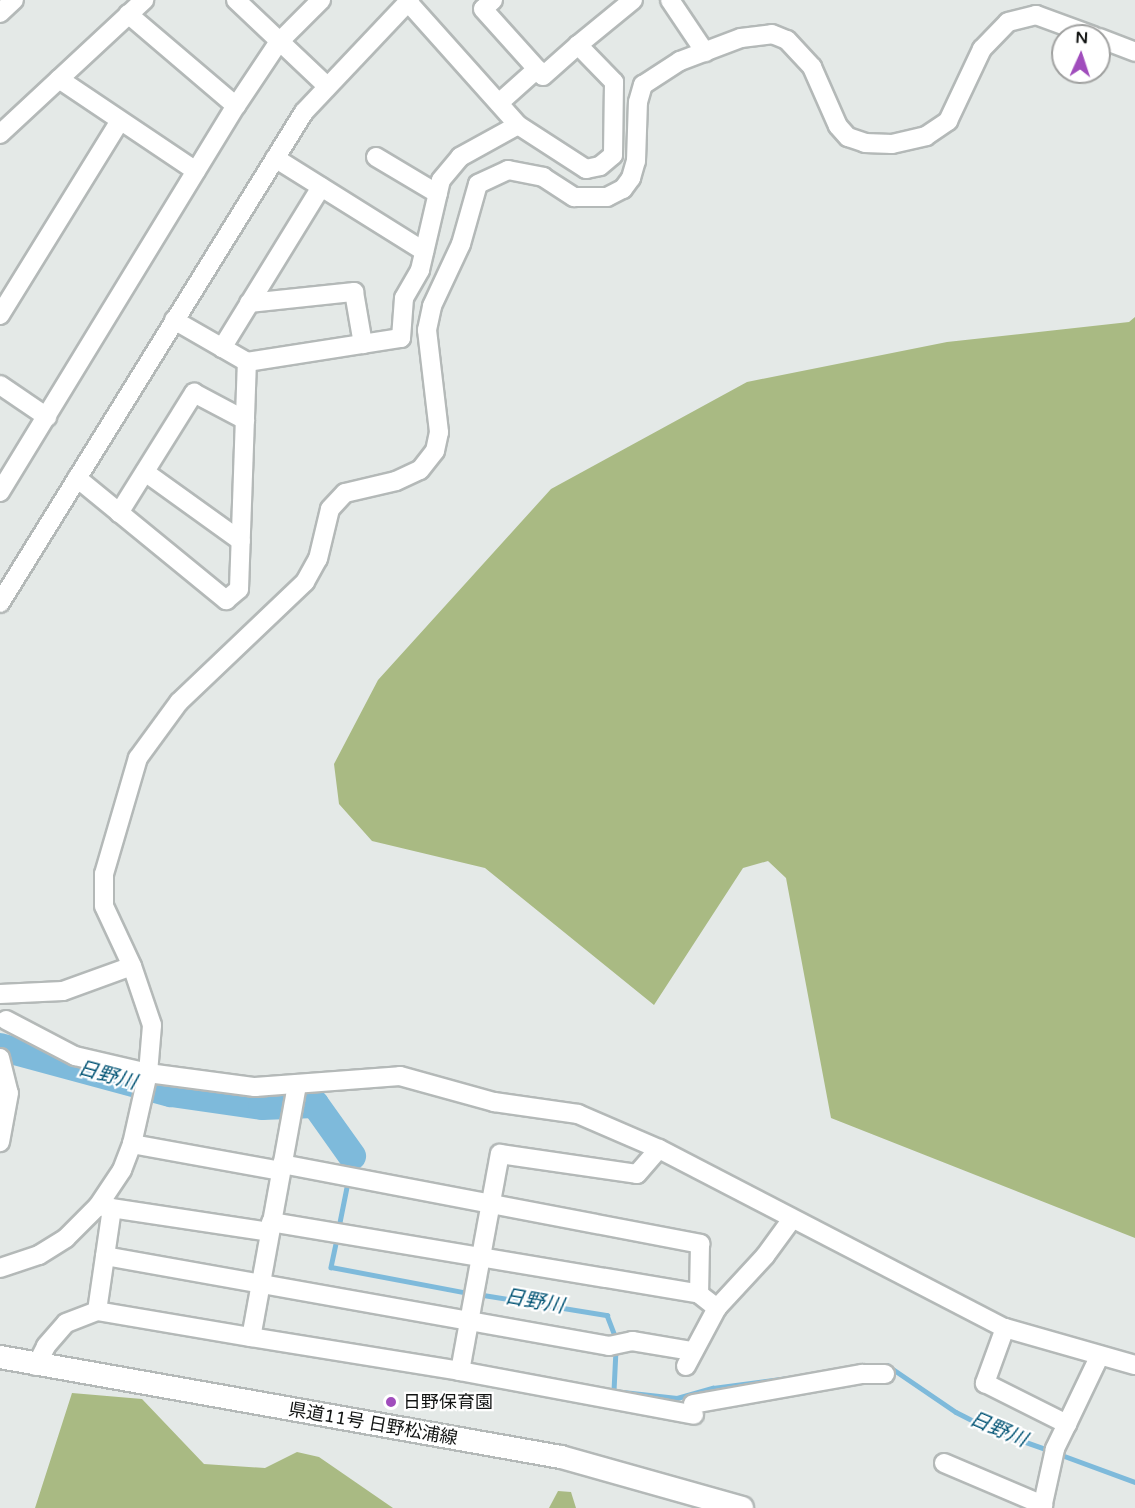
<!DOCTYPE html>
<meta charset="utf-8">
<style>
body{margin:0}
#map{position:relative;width:1135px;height:1508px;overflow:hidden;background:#e4e9e7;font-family:"Varela Round","Noto Sans JP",sans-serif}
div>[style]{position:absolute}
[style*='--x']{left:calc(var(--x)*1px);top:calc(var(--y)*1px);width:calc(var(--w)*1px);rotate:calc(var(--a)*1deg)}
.forest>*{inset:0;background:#a9ba83}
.stream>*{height:4.5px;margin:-2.25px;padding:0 2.25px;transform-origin:2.25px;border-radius:2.25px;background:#7ebadb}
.river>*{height:28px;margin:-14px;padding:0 14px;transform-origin:14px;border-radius:14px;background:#7ebadb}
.roads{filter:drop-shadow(2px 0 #b4b9b8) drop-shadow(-2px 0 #b4b9b8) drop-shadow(0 2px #b4b9b8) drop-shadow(0 -2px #b4b9b8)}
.minor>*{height:18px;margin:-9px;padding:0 9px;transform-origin:9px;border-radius:9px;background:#fff}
.major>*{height:22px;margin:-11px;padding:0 11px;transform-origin:11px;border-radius:11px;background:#fff}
.dots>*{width:16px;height:16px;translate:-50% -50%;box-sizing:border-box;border:3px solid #fff;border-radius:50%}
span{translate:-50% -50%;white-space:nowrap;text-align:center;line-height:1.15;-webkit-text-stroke:4.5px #fff;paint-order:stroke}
.poi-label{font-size:18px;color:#111312}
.left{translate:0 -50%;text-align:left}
.street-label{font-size:18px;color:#111312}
.water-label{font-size:20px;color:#015374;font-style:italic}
.north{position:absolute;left:1051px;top:24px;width:60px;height:60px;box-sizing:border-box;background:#fff;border:2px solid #a0a1a0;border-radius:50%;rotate:3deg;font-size:16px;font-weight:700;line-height:24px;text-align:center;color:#111312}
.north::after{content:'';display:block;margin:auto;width:21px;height:27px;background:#a04dbc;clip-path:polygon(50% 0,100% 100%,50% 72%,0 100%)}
</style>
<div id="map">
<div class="forest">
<i style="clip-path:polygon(1135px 317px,1135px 1238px,831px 1118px,786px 878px,768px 861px,743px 868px,654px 1005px,485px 868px,372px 841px,339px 804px,334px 764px,378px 680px,551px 489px,747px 382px,947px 342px,1129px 322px)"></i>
<i style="clip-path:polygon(72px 1393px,142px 1399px,204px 1464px,265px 1468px,297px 1452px,319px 1457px,393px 1508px,35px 1508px)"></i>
<i style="clip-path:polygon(558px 1491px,571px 1492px,576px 1508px,549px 1508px)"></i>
</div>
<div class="stream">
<i style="--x:349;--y:1171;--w:15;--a:-79"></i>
<i style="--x:338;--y:1230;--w:51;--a:-78.7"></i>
<i style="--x:337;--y:1239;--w:29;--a:102"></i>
<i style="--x:331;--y:1267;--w:140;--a:10.7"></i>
<i style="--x:477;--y:1294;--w:132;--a:9.2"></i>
<i style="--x:607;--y:1315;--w:28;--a:69"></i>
<i style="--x:616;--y:1350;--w:41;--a:92.8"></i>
<i style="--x:614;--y:1391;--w:63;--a:6.3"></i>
<i style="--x:677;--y:1398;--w:37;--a:-16"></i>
<i style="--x:713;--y:1388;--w:83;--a:-7.6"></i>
<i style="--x:881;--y:1366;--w:6;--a:-9"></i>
<i style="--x:887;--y:1365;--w:83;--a:34.3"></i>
<i style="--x:956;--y:1412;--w:37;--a:27"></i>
<i style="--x:989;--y:1429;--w:66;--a:19.5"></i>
<i style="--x:1059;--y:1454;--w:81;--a:20.2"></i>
</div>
<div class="river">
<i style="--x:0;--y:1047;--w:177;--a:15.1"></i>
<i style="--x:171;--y:1093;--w:92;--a:8.1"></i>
<i style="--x:262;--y:1106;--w:53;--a:-2.2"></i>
<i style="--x:315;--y:1104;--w:64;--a:54.6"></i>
</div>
<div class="roads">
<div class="minor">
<i style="--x:236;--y:0;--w:124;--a:43.4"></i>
<i style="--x:493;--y:0;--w:13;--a:138"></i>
<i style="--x:483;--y:9;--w:81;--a:48"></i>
<i style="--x:670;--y:0;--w:63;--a:56.1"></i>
<i style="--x:408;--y:2;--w:165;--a:48.2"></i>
<i style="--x:0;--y:13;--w:19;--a:-43"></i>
<i style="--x:128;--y:14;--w:142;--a:40.4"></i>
<i style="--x:1099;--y:38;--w:39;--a:21"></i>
<i style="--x:59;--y:79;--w:165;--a:33.9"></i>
<i style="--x:499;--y:103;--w:51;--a:-41.8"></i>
<i style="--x:537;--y:69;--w:9;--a:49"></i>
<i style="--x:543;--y:76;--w:47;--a:-41.5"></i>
<i style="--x:0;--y:134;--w:197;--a:-42.9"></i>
<i style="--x:376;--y:157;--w:72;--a:30.8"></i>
<i style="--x:275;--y:158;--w:176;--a:32"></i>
<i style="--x:249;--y:303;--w:106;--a:-6"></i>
<i style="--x:354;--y:292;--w:53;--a:80.2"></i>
<i style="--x:0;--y:315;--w:228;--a:-58.3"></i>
<i style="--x:174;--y:320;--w:84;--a:29.9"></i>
<i style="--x:247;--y:362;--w:156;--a:-8.9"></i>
<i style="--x:401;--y:338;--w:40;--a:-85.7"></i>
<i style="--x:404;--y:298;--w:32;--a:-60"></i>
<i style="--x:420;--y:270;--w:92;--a:-76.9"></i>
<i style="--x:441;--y:180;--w:30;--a:-50"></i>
<i style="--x:460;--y:157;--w:66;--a:-28.9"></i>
<i style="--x:518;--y:125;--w:81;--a:32.9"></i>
<i style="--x:586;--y:169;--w:14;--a:-12"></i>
<i style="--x:600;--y:166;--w:17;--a:-40"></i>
<i style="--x:613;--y:155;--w:73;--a:-89.2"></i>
<i style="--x:614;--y:82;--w:52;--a:-134.2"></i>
<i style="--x:578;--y:45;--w:71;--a:-39.3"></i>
<i style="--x:222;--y:348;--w:189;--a:-58.4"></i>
<i style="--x:0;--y:385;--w:57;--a:34.2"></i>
<i style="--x:145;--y:472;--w:118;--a:35.7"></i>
<i style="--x:77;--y:478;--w:193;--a:39.3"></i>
<i style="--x:226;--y:600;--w:17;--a:-40"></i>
<i style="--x:239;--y:589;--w:227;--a:-88"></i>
<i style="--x:0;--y:492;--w:452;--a:-58.6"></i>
<i style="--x:236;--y:106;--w:76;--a:-56.3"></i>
<i style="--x:278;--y:43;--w:61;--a:-45"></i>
<i style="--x:119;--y:513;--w:142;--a:-58"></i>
<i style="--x:194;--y:393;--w:58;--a:27.9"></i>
<i style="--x:0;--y:603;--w:577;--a:-58.24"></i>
<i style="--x:304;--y:112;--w:154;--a:-46.6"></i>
<i style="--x:0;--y:994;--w:63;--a:-2.7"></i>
<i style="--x:63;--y:991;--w:73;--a:-19.9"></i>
<i style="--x:6;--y:1020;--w:78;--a:27.6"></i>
<i style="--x:75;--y:1056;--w:75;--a:13.1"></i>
<i style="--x:148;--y:1073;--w:108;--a:7.5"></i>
<i style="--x:255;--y:1087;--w:145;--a:-4.3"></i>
<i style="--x:400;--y:1076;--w:98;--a:15.5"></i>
<i style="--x:494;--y:1102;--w:85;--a:8.1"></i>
<i style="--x:578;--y:1114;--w:88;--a:23.4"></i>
<i style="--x:659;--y:1149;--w:390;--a:27.4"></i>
<i style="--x:1005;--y:1328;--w:135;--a:15.9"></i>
<i style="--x:0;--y:1058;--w:36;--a:76"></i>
<i style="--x:9;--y:1093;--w:50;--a:100.4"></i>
<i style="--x:297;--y:1085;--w:256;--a:100.3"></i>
<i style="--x:251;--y:1337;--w:212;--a:9.2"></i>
<i style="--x:460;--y:1371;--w:238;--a:10.6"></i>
<i style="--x:132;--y:1144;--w:150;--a:10.3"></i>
<i style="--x:282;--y:1164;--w:426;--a:10.8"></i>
<i style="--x:700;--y:1244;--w:50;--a:91.1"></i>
<i style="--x:98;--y:1206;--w:173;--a:8.6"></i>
<i style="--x:271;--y:1222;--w:434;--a:9.5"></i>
<i style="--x:699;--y:1294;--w:23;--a:38"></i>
<i style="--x:105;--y:1256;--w:512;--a:10.12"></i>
<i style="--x:609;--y:1346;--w:24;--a:-12"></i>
<i style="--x:632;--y:1341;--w:61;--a:9.5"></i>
<i style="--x:0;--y:1268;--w:41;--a:-18.4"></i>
<i style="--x:39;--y:1255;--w:32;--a:-32"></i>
<i style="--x:66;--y:1238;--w:45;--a:-45"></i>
<i style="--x:98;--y:1206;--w:43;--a:-56.3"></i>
<i style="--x:122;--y:1170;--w:28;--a:-69"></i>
<i style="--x:132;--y:1144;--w:73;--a:-77.3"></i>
<i style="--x:148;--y:1073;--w:48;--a:-85.2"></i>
<i style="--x:152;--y:1025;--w:62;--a:-108.7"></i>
<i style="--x:132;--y:966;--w:66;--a:-115"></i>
<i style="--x:104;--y:906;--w:32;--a:-90"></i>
<i style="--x:104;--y:874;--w:121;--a:-73.7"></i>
<i style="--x:138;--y:758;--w:69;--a:-53.8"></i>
<i style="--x:179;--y:702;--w:174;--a:-43.6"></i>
<i style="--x:305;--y:582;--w:26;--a:-61"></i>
<i style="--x:318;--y:559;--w:51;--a:-76.5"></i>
<i style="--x:330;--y:509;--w:22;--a:-47"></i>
<i style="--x:345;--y:493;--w:52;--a:-13.2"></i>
<i style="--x:396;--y:481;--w:26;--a:-25"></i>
<i style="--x:420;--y:470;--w:24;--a:-52"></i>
<i style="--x:435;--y:451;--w:19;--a:-78"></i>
<i style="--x:439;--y:432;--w:103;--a:-96.7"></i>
<i style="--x:427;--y:330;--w:25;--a:-78"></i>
<i style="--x:432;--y:306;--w:68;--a:-64.9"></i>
<i style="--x:461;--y:244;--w:62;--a:-74.2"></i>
<i style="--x:478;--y:184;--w:33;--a:-25"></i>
<i style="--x:508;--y:170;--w:36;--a:11"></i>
<i style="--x:543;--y:177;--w:37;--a:33"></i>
<i style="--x:574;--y:197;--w:33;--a:0"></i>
<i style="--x:607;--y:197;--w:18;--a:-27"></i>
<i style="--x:623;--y:189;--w:14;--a:-54"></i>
<i style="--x:631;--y:178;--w:18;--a:-74"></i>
<i style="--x:636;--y:161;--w:59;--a:-88.1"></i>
<i style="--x:638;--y:102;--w:18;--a:-74"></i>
<i style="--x:643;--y:85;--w:44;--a:-33"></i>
<i style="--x:680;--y:61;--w:65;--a:-20.7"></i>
<i style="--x:741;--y:38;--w:31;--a:-7"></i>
<i style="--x:772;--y:34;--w:16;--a:22"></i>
<i style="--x:787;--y:40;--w:37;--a:47"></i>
<i style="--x:812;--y:67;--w:64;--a:66.2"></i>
<i style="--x:838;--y:126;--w:15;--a:48"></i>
<i style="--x:848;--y:137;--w:18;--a:19"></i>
<i style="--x:865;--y:143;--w:27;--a:2"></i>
<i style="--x:892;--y:144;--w:35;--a:-13"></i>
<i style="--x:926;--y:136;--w:27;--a:-34"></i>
<i style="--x:948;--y:121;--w:80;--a:-64.7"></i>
<i style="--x:982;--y:49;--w:37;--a:-46"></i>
<i style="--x:1008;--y:22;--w:29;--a:-14"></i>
<i style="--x:1036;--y:15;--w:61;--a:20.2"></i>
<i style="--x:97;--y:1311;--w:104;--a:-81.7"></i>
<i style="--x:1005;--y:1328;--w:59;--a:110"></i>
<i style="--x:985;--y:1383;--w:92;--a:26.6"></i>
<i style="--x:1067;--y:1424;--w:28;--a:116"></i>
<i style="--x:1055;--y:1449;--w:60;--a:102.4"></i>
<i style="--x:36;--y:1366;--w:22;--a:-63"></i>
<i style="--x:46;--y:1346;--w:30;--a:-49"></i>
<i style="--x:66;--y:1323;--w:33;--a:-21"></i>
<i style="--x:97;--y:1311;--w:156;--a:9.6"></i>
<i style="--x:686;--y:1366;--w:66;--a:-61.9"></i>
<i style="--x:717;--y:1308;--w:71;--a:-47.3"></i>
<i style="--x:765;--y:1256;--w:46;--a:-53.9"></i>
<i style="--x:460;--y:1371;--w:221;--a:-79.6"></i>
<i style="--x:500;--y:1154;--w:138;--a:8.3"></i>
<i style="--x:637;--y:1174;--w:33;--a:-49"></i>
<i style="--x:693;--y:1404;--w:172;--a:-10.1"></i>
<i style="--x:862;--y:1374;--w:23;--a:0"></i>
<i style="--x:1067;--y:1424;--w:76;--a:-64.4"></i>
<i style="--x:944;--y:1463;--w:108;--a:23"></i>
</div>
<div class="major">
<i style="--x:0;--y:1357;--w:570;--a:10.11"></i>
<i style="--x:561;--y:1457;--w:188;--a:15.7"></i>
</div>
</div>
<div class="dots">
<i style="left:391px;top:1402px;background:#a04dbc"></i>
</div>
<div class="poi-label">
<span class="left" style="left:403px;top:1402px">日野保育園</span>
</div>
<div class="street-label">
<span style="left:373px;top:1424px;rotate:10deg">県道11号 日野松浦線</span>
</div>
<div class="water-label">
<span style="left:107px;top:1076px;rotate:15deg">日野川</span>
<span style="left:534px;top:1302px;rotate:10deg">日野川</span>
<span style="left:998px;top:1430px;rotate:23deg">日野川</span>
</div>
<div class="north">N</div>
</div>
